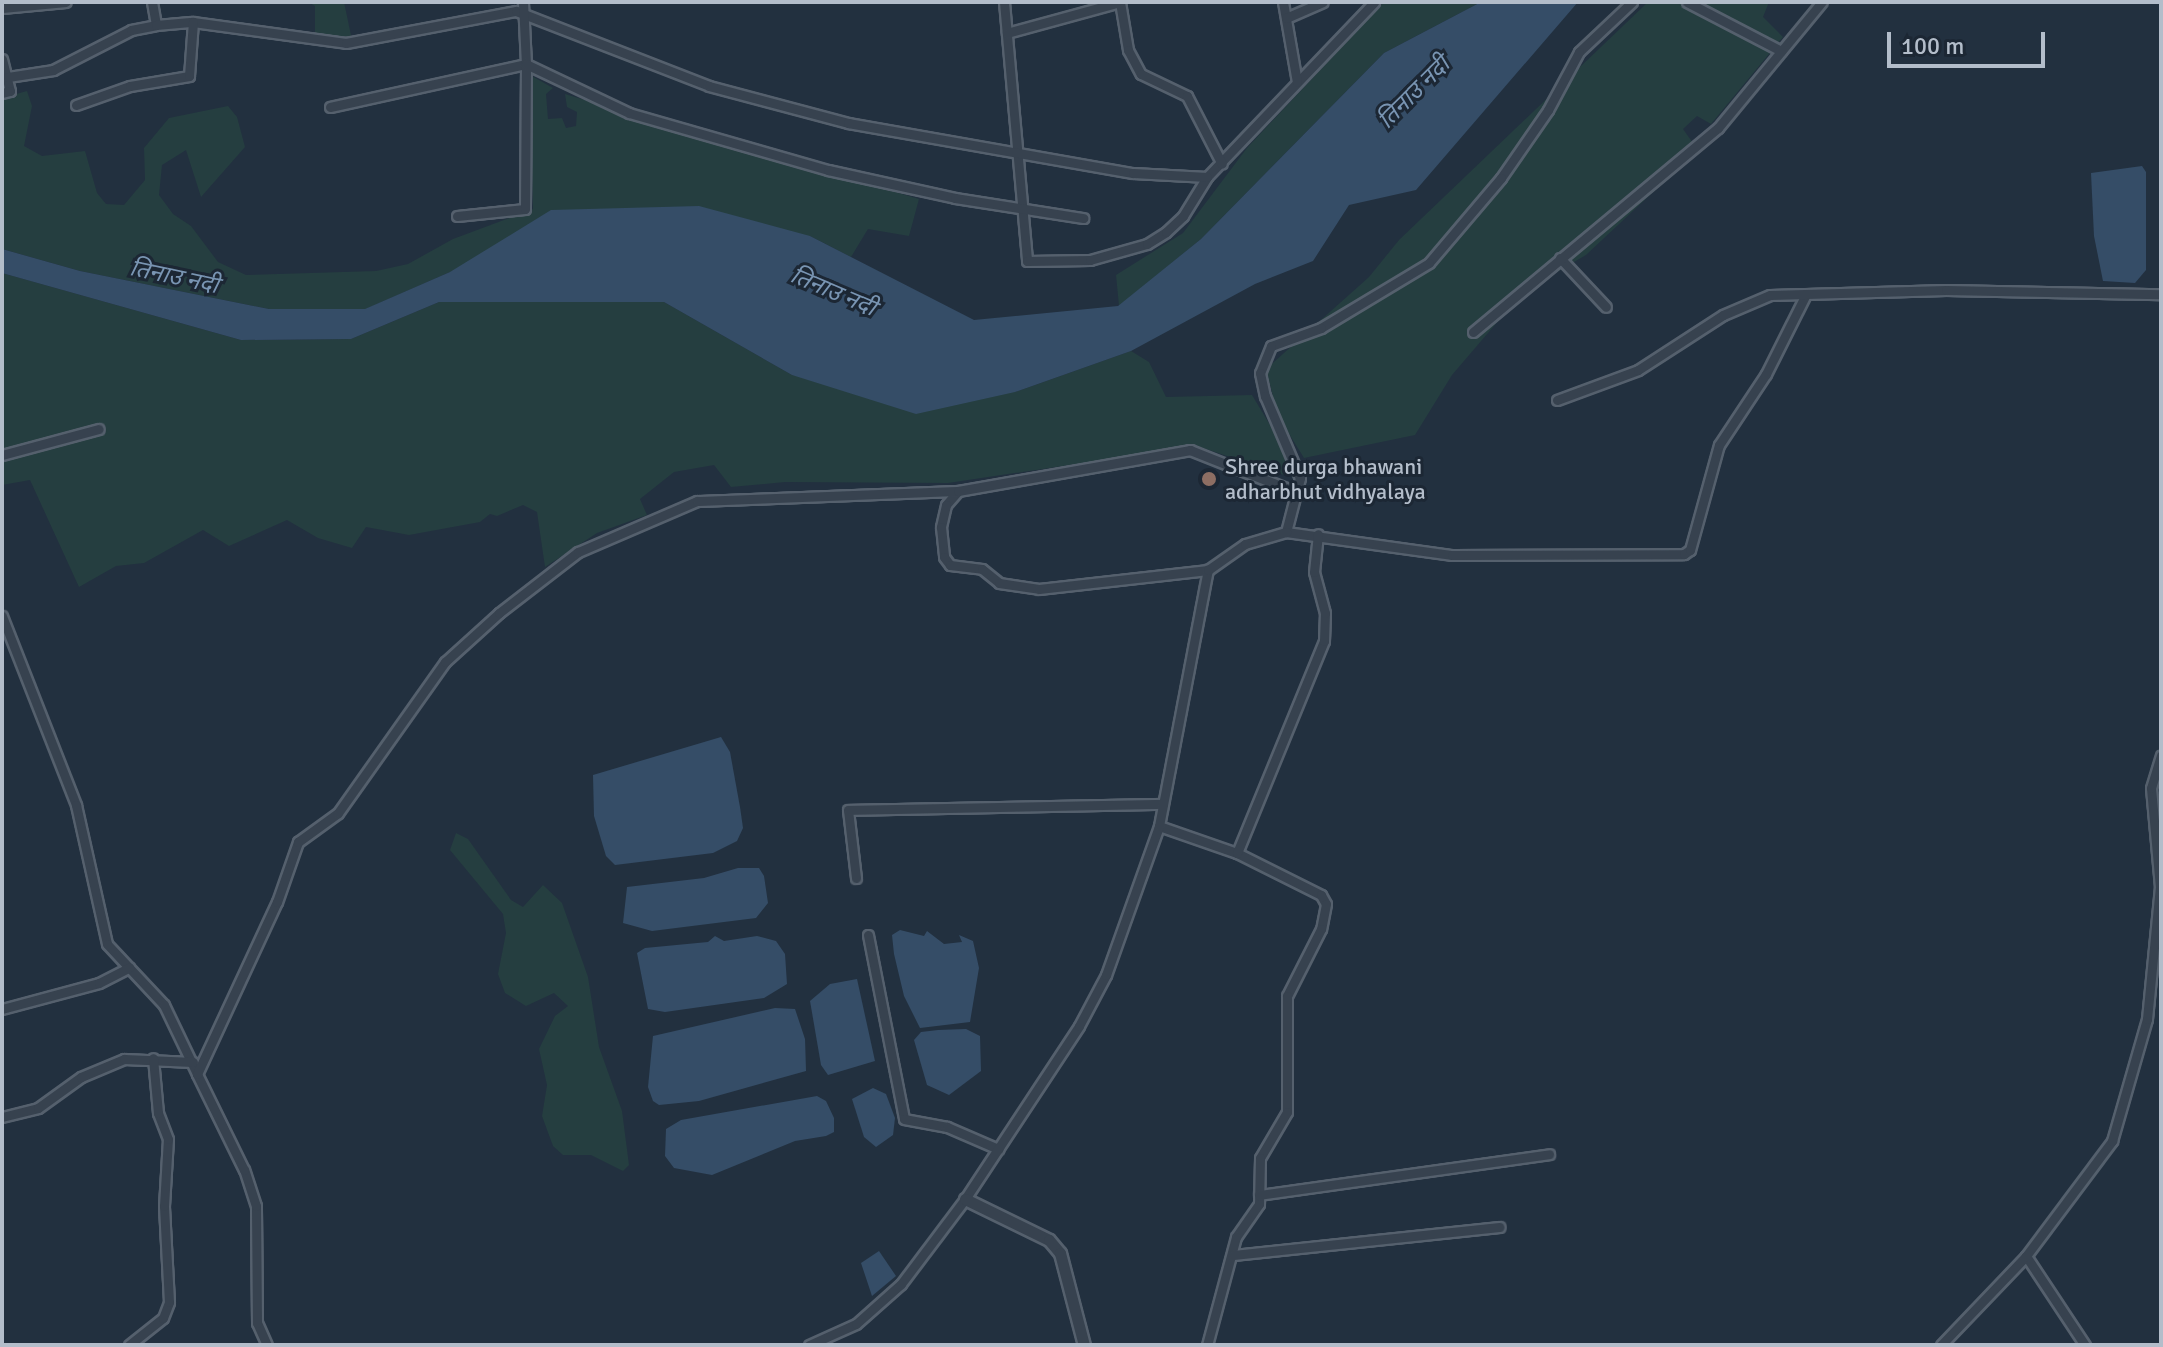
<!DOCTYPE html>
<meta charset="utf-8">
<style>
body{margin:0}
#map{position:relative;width:2163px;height:1347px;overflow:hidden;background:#22303f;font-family:Signika,"Noto Sans Devanagari",sans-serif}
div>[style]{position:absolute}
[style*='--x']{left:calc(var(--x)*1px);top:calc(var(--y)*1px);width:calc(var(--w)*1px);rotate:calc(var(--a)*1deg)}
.green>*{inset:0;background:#253e40}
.water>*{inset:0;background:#354d67}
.roads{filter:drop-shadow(2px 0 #55606d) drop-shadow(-2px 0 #55606d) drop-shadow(0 2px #55606d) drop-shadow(0 -2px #55606d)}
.minor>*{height:9px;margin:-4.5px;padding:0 4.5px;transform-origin:4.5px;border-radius:4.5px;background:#37424f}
.tertiary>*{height:11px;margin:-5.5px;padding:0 5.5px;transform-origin:5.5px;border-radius:5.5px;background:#37424f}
.dots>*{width:22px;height:22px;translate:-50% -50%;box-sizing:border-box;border:4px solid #1c2734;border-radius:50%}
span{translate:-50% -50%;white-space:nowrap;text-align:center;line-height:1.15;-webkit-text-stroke:6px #1c2734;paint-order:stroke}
.poi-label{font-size:22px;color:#b3bdca}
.left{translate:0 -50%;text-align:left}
.water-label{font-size:24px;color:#7995b3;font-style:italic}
.frame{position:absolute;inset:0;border:4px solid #b3bdca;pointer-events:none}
.scale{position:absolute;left:1887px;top:32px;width:158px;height:36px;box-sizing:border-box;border:4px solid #b3bdca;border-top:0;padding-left:10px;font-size:24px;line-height:28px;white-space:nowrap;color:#b3bdca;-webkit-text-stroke:6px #1c2734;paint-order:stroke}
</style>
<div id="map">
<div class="green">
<i style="clip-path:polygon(308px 2px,344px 2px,352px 40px,315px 34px,315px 6px)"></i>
<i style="clip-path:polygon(1384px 2px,1481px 2px,1384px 53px,1201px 239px,1119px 306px,1116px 275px,1183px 233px,1247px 148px)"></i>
<i style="clip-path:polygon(1648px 2px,1769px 2px,1763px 17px,1783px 37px,1711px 124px,1697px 116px,1683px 129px,1698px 150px,1586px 255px,1523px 292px,1452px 375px,1415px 435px,1304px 458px,1278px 416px,1266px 369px,1369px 277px,1399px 240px)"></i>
<i style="clip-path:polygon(530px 75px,553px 88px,546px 94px,548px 119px,562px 118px,566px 128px,576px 126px,577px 112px,567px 107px,565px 94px,919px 199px,909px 236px,868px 229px,851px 257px,810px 236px,450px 272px,366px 309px,269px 309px,80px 271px,2px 249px,2px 98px,27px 91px,32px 106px,24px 146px,42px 156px,85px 151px,97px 193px,106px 204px,124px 205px,145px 180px,144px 148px,169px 118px,228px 106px,237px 117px,245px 147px,201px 197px,186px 150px,162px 165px,159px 195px,173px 214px,191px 226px,218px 262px,246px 275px,376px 271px,408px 264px,453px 239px,533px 209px)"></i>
<i style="clip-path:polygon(2px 273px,241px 340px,351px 339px,439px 302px,664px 302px,792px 375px,1015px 392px,1131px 351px,1149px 362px,1166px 397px,1252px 395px,1291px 460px,1287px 476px,1197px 446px,948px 483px,785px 482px,731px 487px,714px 465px,674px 472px,640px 499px,647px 515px,597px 533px,545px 567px,537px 512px,523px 505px,497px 516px,490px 514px,480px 522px,409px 535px,366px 527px,352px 548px,318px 538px,287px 520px,229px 546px,203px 530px,144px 563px,116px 566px,79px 587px,30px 480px,2px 485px)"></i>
<i style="clip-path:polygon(456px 833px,468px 839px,511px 900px,523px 907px,543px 885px,562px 903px,588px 977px,599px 1047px,622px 1111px,629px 1165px,623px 1171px,591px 1155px,563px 1155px,553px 1146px,542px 1116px,547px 1085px,539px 1049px,555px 1016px,568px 1006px,554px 993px,526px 1006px,505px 993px,498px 974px,506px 933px,503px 914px,450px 850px)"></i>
</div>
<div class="water">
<i style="clip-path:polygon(1481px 2px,1578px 2px,1416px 190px,1349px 205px,1313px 261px,1255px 284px,1131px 351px,1015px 392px,916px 414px,792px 375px,664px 302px,439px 302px,351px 339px,241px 340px,2px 273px,2px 249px,80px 271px,269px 309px,365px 309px,450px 272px,551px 210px,699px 206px,810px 236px,974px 320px,1118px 306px,1201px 239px,1384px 53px)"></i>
<i style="clip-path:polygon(2142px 166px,2146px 172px,2146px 270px,2135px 283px,2103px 281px,2094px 236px,2091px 173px)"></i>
<i style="clip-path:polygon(721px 737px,730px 752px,740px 807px,743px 828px,737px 841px,713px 853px,615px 865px,606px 856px,594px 816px,593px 775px)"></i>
<i style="clip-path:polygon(738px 868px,759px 868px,764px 876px,768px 903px,756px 918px,652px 931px,623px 923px,627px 887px,704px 878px)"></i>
<i style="clip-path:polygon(900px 930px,924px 936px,927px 931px,944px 944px,962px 942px,959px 935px,973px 941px,979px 968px,970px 1022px,920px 1028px,904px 996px,894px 954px,892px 935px)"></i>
<i style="clip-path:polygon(715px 936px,724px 941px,757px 936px,776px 941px,785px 954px,787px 984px,764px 998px,665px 1012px,648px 1009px,637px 953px,645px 948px,708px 942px)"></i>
<i style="clip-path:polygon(857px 979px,875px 1061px,828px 1075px,821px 1065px,810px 1001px,830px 984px)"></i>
<i style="clip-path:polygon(775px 1008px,795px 1009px,805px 1039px,806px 1071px,699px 1101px,659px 1105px,653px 1101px,648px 1087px,653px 1036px)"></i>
<i style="clip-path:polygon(938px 1030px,966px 1029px,980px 1036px,981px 1071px,949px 1095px,927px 1085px,914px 1040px,921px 1032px)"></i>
<i style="clip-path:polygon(873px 1088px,886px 1094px,895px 1118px,893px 1135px,876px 1147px,864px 1137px,852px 1099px)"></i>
<i style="clip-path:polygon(817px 1096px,826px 1101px,834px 1118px,834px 1132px,826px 1136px,795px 1141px,712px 1175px,674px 1168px,665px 1156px,666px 1129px,681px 1120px)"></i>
<i style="clip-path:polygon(879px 1251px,896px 1276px,872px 1296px,861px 1263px)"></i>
</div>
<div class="roads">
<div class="minor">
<i style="--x:152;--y:2;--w:23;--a:80"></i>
<i style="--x:1004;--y:2;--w:260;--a:84.9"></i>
<i style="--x:1027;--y:261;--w:63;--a:-0.9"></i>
<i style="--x:1090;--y:260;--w:59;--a:-15.7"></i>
<i style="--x:1147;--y:244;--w:22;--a:-32"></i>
<i style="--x:1166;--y:232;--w:23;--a:-43"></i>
<i style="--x:1183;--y:216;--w:46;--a:-58.4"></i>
<i style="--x:1207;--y:177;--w:242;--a:-46.3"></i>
<i style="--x:1120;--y:2;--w:49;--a:80.5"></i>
<i style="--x:1128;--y:50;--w:27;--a:62"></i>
<i style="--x:1141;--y:74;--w:51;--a:25.6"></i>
<i style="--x:1187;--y:96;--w:76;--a:62.8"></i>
<i style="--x:1283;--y:2;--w:81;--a:80.1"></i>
<i style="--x:1632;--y:2;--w:73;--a:136.7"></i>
<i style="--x:1579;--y:52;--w:66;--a:118.1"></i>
<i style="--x:1548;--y:110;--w:83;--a:124.7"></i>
<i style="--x:1501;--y:178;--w:111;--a:130.3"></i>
<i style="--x:1429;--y:263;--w:126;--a:149"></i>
<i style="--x:1321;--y:328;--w:53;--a:160.2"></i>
<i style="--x:1271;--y:346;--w:29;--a:112"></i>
<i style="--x:1260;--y:373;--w:24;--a:78"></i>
<i style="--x:1265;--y:396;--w:89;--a:66.9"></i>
<i style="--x:1300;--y:478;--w:56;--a:104.5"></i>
<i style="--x:1286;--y:532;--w:168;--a:7.9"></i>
<i style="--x:1452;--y:555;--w:232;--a:-0.2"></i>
<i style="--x:1684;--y:554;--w:7;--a:-34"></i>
<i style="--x:1690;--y:550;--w:109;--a:-74.6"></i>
<i style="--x:1719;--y:445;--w:85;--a:-56.5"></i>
<i style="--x:1766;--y:374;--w:87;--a:-63.4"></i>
<i style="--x:1687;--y:2;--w:106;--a:27.5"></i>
<i style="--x:2;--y:8;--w:64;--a:-5.4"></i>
<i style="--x:1286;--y:18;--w:40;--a:-23.4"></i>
<i style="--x:1007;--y:33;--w:117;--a:-15.3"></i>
<i style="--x:2;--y:59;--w:33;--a:76"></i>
<i style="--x:10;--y:91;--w:8;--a:166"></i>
<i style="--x:8;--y:77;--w:46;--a:-8.8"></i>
<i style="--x:53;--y:70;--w:88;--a:-27.1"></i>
<i style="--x:131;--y:30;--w:25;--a:-11"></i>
<i style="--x:156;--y:25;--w:37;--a:-5"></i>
<i style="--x:193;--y:22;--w:154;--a:7.8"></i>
<i style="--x:346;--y:43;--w:173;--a:-10.7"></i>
<i style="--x:516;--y:11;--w:207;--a:21.2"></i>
<i style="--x:709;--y:86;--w:144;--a:14.9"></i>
<i style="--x:848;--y:123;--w:289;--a:10"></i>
<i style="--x:1133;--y:173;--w:74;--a:3.1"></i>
<i style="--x:76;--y:105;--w:57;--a:-19.4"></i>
<i style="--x:130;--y:86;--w:60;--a:-9.6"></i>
<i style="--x:189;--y:76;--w:54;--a:-85.8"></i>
<i style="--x:330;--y:107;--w:201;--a:-12.4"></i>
<i style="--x:526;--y:64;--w:62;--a:-92.8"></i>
<i style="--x:457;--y:216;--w:68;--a:-5.9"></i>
<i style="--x:525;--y:209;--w:145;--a:-89.6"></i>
<i style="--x:526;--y:64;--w:114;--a:25.4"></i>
<i style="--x:629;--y:113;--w:207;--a:16"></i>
<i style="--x:828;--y:170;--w:130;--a:12.4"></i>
<i style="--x:955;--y:198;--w:130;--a:8.9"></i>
<i style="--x:1560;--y:258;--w:67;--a:46.8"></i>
<i style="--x:1473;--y:332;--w:319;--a:-39.8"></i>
<i style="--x:1718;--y:128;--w:163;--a:-50.5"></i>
<i style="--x:1557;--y:400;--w:86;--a:-20.3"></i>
<i style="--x:1638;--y:370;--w:101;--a:-32.9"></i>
<i style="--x:1723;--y:315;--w:51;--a:-23.1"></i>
<i style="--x:1770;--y:295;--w:176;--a:-1.6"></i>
<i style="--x:1946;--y:290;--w:215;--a:1.1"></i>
<i style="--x:2;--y:455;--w:100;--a:-15"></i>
<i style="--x:958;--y:491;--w:18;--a:131"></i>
<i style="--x:946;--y:505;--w:23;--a:103"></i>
<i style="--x:941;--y:527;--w:30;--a:84"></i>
<i style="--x:944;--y:557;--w:10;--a:53"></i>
<i style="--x:950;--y:565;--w:32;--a:7"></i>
<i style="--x:982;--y:569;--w:22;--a:39"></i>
<i style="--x:999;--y:583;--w:40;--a:8.5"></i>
<i style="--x:1039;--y:589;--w:170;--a:-6.4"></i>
<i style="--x:2;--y:616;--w:203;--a:68.6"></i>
<i style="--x:76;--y:805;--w:142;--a:77.4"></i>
<i style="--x:107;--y:944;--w:83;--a:46.9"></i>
<i style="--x:164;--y:1005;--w:76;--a:64.4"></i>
<i style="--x:1159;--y:826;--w:83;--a:19.1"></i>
<i style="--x:1237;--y:853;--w:94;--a:26.6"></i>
<i style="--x:1321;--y:895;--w:10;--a:61"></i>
<i style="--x:1326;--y:904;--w:25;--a:101"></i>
<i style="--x:1321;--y:929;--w:75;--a:116.9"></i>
<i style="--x:1287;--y:996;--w:116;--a:90"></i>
<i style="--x:1287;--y:1112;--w:53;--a:120.4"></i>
<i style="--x:1260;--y:1158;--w:46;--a:91.2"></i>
<i style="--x:1259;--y:1204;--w:40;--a:124.9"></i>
<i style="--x:1236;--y:1237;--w:112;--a:105"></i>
<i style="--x:1237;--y:853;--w:229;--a:-67.7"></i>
<i style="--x:1324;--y:641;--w:28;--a:-88"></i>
<i style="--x:1325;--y:613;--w:42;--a:-105"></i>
<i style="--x:1314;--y:572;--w:38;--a:-84"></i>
<i style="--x:856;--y:878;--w:68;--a:-96.7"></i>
<i style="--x:848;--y:810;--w:315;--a:-1.1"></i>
<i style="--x:868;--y:935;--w:187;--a:78.9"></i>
<i style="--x:904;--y:1119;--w:44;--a:10.5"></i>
<i style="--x:947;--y:1127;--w:56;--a:23.3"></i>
<i style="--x:2;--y:1009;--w:100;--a:-15"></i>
<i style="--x:99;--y:983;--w:34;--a:-27"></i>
<i style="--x:2;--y:1117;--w:37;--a:-14"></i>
<i style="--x:38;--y:1108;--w:53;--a:-35.8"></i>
<i style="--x:81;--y:1077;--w:47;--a:-22.7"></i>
<i style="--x:124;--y:1059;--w:69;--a:2.5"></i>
<i style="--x:1259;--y:1195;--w:293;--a:-8"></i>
<i style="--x:1233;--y:1255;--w:268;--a:-6"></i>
<i style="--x:2026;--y:1256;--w:107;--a:56.5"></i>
<i style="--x:129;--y:1345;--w:43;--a:-38.5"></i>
<i style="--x:163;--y:1318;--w:17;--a:-69"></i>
<i style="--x:169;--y:1302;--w:96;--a:-93"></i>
<i style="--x:164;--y:1206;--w:67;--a:-86.6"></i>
<i style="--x:168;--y:1139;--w:28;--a:-111"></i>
<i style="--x:158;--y:1113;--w:55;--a:-95.2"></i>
<i style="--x:267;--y:1345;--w:24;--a:-114"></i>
<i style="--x:257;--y:1323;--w:117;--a:-90.5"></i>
<i style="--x:256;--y:1206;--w:38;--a:-108"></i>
<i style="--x:244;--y:1170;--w:107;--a:-116.1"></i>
<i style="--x:197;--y:1074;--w:190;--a:-65.1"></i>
<i style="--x:277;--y:902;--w:64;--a:-70.7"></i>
<i style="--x:298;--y:842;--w:49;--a:-35.9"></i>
<i style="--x:338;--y:813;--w:185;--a:-54.7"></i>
<i style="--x:445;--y:662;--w:73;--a:-42.2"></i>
<i style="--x:499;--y:613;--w:100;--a:-37.7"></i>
<i style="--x:578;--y:552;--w:129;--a:-23.2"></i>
<i style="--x:697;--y:501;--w:261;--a:-2.2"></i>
<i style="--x:958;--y:491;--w:236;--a:-10"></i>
<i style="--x:1190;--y:450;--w:114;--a:21.6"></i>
<i style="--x:809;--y:1345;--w:51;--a:-24.1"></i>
<i style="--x:856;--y:1324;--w:60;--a:-41.6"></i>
<i style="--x:901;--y:1284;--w:106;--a:-53"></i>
<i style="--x:965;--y:1199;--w:207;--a:-56.6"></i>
<i style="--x:1079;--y:1026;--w:58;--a:-62.1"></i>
<i style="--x:1106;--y:975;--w:158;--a:-70.4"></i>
<i style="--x:1159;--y:826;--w:261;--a:-79.2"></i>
<i style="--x:1208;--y:570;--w:45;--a:-35.1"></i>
<i style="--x:1245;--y:544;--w:43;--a:-16.3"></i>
<i style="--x:1941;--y:1345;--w:123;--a:-46.3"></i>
<i style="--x:2026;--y:1256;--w:144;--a:-53.2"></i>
<i style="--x:2112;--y:1141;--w:127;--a:-74"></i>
<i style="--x:2147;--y:1019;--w:133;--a:-84.4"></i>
<i style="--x:2160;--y:887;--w:99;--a:-95.2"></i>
<i style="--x:2151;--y:788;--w:34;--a:-73"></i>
</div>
<div class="tertiary">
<i style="--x:965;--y:1199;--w:93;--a:26"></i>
<i style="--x:1049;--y:1240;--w:17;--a:50"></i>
<i style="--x:1060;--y:1253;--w:95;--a:75.4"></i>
</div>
</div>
<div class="dots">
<i style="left:1209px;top:479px;background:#8d6e63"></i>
</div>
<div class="poi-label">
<span class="left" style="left:1225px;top:479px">Shree durga bhawani<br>adharbhut vidhyalaya</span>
</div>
<div class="water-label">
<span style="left:1414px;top:93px;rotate:-45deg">तिनाउ नदी</span>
<span style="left:174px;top:277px;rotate:12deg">तिनाउ नदी</span>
<span style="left:833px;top:292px;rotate:23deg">तिनाउ नदी</span>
</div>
<div class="frame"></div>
<div class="scale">100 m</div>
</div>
